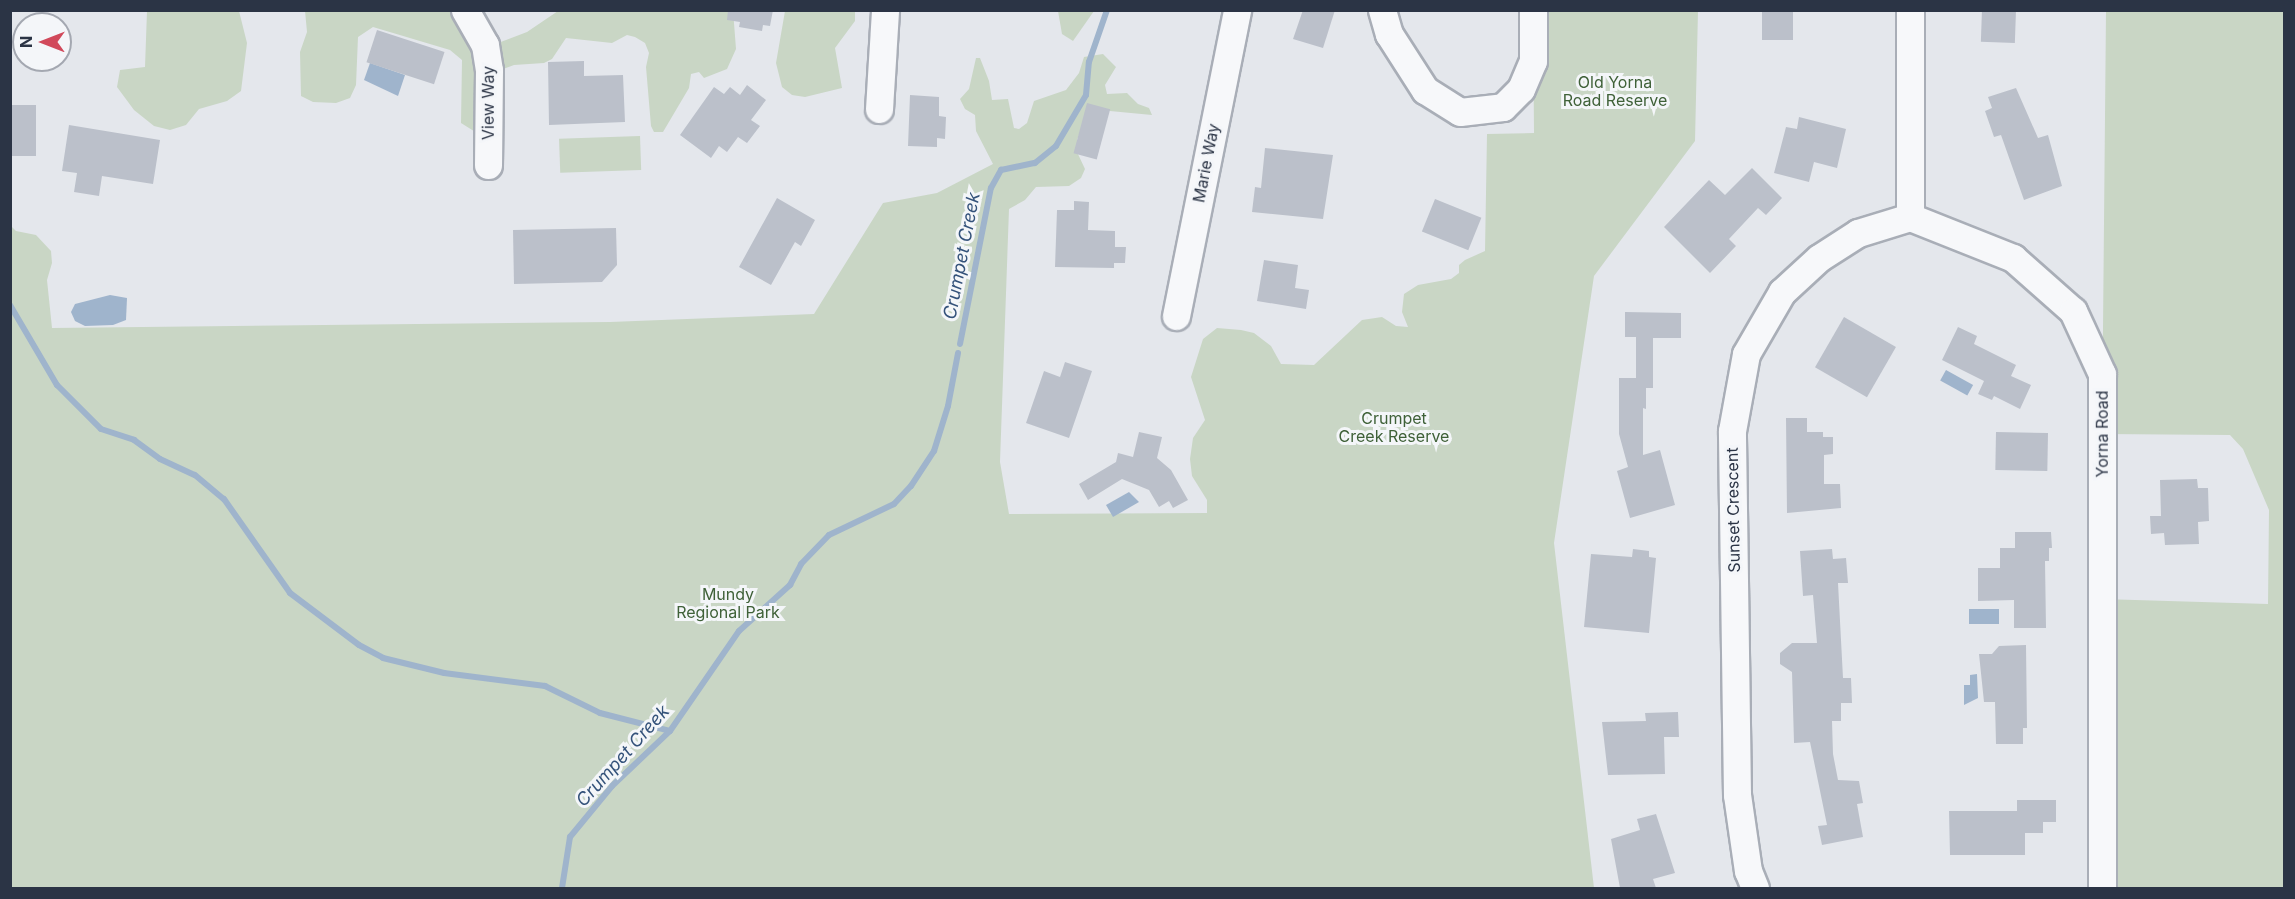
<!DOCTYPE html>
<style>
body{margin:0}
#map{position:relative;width:2295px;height:899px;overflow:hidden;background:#e4e7ec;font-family:Inter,sans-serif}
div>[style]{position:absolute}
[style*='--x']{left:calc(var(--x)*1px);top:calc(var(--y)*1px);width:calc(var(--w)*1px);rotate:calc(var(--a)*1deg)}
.green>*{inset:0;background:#c9d6c5;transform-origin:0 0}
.water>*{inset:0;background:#9fb4cc;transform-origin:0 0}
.stream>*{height:6px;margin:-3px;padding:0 3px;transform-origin:3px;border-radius:3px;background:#9fb4cc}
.building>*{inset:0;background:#bbc0ca;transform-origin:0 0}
.roads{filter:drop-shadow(2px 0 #a9aeb7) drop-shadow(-2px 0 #a9aeb7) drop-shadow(0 2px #a9aeb7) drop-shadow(0 -2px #a9aeb7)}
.minor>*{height:27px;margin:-13.5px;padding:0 13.5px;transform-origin:13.5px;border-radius:13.5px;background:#f7f8fa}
span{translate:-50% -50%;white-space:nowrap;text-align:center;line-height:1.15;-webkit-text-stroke:6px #f4f6f9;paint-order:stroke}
.park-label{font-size:16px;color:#3f6138}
.street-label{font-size:16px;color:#2b3445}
.water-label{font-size:18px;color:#34527a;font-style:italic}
.frame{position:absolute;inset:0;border:12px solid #2b3445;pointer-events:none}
.north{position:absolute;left:12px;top:12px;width:60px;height:60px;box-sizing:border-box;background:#f4f6f9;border:2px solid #a4a8b1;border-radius:50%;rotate:270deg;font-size:16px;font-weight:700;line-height:24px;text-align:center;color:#2b3445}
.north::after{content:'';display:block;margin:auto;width:21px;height:27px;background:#d1495b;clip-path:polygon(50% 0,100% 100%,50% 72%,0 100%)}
</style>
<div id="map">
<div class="green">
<i style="clip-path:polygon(733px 10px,736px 49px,727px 69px,704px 78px,699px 72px,691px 74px,689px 88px,663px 132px,654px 132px,651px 126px,646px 67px,649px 53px,645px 43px,635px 37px,627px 35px,612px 43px,566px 38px,552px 59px,544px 63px,514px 65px,492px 73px,498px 43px,527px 32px,558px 11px)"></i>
<i style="clip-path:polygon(147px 11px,239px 11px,247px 43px,241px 91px,227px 101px,199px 109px,186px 125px,170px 130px,154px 126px,134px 110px,117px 87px,120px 70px,145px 67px)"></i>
<i style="clip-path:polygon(305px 11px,461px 11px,483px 45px,477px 133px,461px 123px,462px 60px,450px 50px,373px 27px,358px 37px,356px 85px,350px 98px,336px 103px,313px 102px,301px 96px,300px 52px,307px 32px)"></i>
<i style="clip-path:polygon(785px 11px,855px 11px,855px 21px,835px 48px,842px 88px,805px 97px,792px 95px,782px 87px,776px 63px)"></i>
<i style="clip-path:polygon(1058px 11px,1058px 10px,1094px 11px,1073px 41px,1062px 34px)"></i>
<i style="clip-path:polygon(1533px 11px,1698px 11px,1695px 141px,1594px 276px,1554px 543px,1594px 888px,11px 888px,10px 225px,16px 231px,36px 235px,51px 251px,52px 263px,47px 280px,52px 328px,610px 322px,814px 314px,883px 203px,937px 193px,993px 164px,976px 131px,975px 115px,965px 109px,960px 99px,969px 89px,976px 58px,980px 58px,989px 81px,992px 100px,1008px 99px,1014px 128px,1019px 129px,1027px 123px,1034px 101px,1066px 90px,1079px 73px,1084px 57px,1103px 54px,1116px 67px,1105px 85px,1107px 94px,1127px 93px,1138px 104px,1149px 108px,1152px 115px,1089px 109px,1077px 140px,1077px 152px,1085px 169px,1081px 178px,1069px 186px,1036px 187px,1025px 200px,1009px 209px,1000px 462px,1009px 514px,1207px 513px,1207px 500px,1192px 476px,1190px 459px,1193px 438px,1205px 420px,1191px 377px,1203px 339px,1217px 328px,1241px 330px,1254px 333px,1271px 346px,1281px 364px,1314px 365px,1362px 320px,1382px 317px,1396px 326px,1408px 327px,1402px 312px,1404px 294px,1418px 285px,1451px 279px,1459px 273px,1459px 265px,1465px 260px,1485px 251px,1487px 134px,1534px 133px)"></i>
<i style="clip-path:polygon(2106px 11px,2284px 11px,2284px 888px,2102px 888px,2102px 599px,2268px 604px,2269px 510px,2243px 449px,2230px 435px,2102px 434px)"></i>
<i style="left:640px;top:136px;width:34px;height:81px;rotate:88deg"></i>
</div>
<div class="water">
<i style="clip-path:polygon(370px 63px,405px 75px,398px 96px,364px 80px)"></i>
<i style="clip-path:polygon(110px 295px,127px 298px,126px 320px,113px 325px,85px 326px,75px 321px,71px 312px,75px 304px)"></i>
<i style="left:1946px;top:370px;width:31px;height:12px;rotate:29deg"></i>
<i style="clip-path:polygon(1129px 492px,1139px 502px,1113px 517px,1106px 505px)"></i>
<i style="left:1969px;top:609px;width:30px;height:15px"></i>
<i style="clip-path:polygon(1977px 674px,1978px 698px,1964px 705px,1964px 685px,1970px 685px,1970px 675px)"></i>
</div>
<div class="stream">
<i style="--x:10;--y:305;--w:93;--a:59.6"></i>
<i style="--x:57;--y:385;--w:62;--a:45"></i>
<i style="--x:101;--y:429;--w:35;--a:18"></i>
<i style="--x:134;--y:440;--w:32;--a:36"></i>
<i style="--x:160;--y:459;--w:38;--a:25"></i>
<i style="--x:195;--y:475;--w:38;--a:40"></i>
<i style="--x:224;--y:499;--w:115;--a:54.9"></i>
<i style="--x:290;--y:593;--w:86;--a:37"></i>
<i style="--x:359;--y:645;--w:27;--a:28"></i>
<i style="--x:383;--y:658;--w:63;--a:13.8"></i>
<i style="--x:444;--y:673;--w:102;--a:7.3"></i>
<i style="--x:545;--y:686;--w:61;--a:26.1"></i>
<i style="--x:600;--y:713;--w:72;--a:14.4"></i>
<i style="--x:960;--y:344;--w:159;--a:-78.8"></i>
<i style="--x:991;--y:188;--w:21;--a:-61"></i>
<i style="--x:1001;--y:170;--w:35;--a:-12"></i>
<i style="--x:1035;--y:163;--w:27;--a:-39"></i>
<i style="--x:1056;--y:146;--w:59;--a:-59.5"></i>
<i style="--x:1086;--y:95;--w:33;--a:-85"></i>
<i style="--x:1089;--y:62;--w:55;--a:-70.9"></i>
<i style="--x:562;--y:888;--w:52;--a:-81.1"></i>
<i style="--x:570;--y:837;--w:66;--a:-50.5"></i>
<i style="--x:612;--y:786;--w:80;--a:-43.5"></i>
<i style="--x:670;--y:731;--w:121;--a:-55.4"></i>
<i style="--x:739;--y:631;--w:69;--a:-42"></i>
<i style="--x:790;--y:585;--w:24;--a:-62"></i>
<i style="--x:801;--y:564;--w:40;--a:-46"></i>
<i style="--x:829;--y:535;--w:72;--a:-25.5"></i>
<i style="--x:894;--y:504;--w:25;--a:-47"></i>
<i style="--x:911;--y:486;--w:42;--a:-56.7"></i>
<i style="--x:934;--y:451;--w:47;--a:-72.7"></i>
<i style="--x:948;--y:406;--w:54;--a:-79.3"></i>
</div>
<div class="building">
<i style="clip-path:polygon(728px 10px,773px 10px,770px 26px,763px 25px,762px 31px,739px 27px,740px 22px,727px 20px)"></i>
<i style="clip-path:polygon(1303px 10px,1335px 10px,1323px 48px,1293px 39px)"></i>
<i style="left:1762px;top:10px;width:31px;height:30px"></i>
<i style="left:2016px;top:10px;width:33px;height:34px;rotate:92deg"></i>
<i style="left:377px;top:30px;width:71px;height:34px;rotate:18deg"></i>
<i style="clip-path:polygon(584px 61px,584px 76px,623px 75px,625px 122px,549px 125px,548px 62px)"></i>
<i style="clip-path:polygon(747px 85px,766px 100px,751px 120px,760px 126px,747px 143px,738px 137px,727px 152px,719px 146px,711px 158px,680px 135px,714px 87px,724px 94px,730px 87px,740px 95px)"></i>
<i style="clip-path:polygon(2016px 88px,2038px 138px,2048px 135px,2062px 186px,2024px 200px,2001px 135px,1994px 137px,1985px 111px,1992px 108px,1988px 97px)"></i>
<i style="clip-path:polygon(910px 95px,939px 97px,939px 116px,946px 117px,945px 139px,937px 138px,937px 147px,908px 146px)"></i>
<i style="left:1087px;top:103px;width:24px;height:52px;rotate:15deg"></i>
<i style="left:10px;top:105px;width:26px;height:51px"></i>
<i style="clip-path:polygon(1799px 117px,1846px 129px,1837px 168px,1814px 162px,1809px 182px,1774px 173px,1786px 127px,1797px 129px)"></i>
<i style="clip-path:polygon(69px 125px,160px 140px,153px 184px,102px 176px,99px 196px,74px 192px,77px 173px,62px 171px)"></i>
<i style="clip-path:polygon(1265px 148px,1333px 155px,1323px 219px,1252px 212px,1255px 187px,1261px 188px)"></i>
<i style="clip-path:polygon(1752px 168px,1782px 198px,1766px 215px,1758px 208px,1729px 239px,1736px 246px,1710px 273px,1664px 227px,1709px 180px,1725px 195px)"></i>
<i style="clip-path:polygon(777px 198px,815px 220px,801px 246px,795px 242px,771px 285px,739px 267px)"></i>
<i style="left:1435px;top:199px;width:50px;height:35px;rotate:22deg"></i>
<i style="clip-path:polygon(1074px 201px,1089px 202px,1088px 230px,1115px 231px,1115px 247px,1126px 247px,1125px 263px,1114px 263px,1114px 268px,1055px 267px,1057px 210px,1074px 210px)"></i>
<i style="clip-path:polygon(616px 228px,617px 265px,602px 282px,514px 284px,513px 230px)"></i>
<i style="clip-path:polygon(1264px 260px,1298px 265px,1295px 288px,1309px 290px,1306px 309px,1257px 301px)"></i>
<i style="clip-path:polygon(1625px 312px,1681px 313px,1681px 338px,1653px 338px,1653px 388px,1646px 388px,1646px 409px,1643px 408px,1643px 455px,1660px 450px,1675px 505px,1630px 518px,1617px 471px,1628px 467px,1619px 434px,1619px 378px,1636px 378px,1636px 337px,1625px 337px)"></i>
<i style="left:1844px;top:317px;width:60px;height:58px;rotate:30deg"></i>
<i style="clip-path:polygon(1958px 327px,1977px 336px,1974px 344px,2016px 365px,2011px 376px,2031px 385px,2020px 409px,1994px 396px,1992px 400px,1978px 394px,1984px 381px,1942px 360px)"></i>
<i style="clip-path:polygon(1065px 362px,1092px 371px,1069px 438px,1026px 423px,1044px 371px,1060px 377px)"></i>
<i style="clip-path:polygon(1786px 418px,1807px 418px,1807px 432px,1823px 432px,1823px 437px,1833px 437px,1833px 454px,1824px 455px,1824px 484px,1840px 484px,1841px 508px,1787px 513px)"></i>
<i style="clip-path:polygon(1139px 432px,1162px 437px,1157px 458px,1171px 470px,1188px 500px,1173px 508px,1169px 501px,1159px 507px,1149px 490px,1122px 479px,1088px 500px,1079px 484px,1116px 462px,1118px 453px,1133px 457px)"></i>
<i style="left:1996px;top:432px;width:52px;height:38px;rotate:1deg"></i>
<i style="clip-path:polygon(2197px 479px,2198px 488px,2208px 488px,2209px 521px,2198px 522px,2199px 544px,2165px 545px,2164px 533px,2151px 534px,2150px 516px,2161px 516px,2160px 480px)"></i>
<i style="clip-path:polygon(2015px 532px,2051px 532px,2052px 548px,2049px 548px,2049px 561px,2045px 561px,2046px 628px,2014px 628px,2014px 600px,1978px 601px,1978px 568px,2000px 568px,2000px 548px,2015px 548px)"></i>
<i style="clip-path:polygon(1633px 549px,1649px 551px,1649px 557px,1656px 558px,1649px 633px,1584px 627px,1591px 554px,1632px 557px)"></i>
<i style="clip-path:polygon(1832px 549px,1833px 559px,1846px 558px,1848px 583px,1838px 583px,1843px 678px,1851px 678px,1852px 703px,1841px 703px,1841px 721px,1832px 721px,1833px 754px,1838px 780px,1859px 781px,1863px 803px,1857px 804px,1863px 837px,1822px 845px,1818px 826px,1827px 825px,1810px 742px,1794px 743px,1792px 672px,1780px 664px,1780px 653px,1792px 643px,1817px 643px,1813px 595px,1803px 596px,1800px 551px)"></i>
<i style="clip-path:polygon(2026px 645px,2027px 728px,2023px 728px,2023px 744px,1996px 744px,1995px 702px,1984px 702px,1979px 654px,1992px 654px,1999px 646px)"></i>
<i style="clip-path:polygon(1678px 712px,1679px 737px,1664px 737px,1665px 774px,1608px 775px,1602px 722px,1646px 721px,1645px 713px)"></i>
<i style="clip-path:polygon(2017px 800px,2056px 800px,2056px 822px,2043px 822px,2043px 833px,2025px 833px,2025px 855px,1950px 855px,1949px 811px,2017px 811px)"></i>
<i style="clip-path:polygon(1656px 814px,1675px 873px,1653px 879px,1656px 888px,1620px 888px,1611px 839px,1640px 830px,1637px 819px)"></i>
</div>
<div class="roads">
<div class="minor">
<i style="--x:465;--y:10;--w:40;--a:60.3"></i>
<i style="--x:485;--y:45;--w:25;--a:81"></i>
<i style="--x:489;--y:70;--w:95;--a:90.6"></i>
<i style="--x:1382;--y:10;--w:25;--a:74"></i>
<i style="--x:1389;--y:34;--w:67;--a:57.3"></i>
<i style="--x:1425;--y:90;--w:41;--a:32.2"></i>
<i style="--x:1460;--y:112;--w:43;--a:-6.6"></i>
<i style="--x:1503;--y:107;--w:25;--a:-45"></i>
<i style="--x:1521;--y:89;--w:30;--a:-67"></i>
<i style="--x:1533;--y:61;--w:51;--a:-90"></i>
<i style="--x:1910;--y:10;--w:207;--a:90"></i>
<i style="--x:1910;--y:217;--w:111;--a:21.7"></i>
<i style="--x:2013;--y:258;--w:80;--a:41.5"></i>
<i style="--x:2073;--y:311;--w:69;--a:65.3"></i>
<i style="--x:2102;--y:374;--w:514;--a:90"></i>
<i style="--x:879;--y:109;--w:99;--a:-86.5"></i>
<i style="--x:1176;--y:316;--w:312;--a:-78.7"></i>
<i style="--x:1755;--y:888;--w:18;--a:-112"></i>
<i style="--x:1748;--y:871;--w:77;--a:-98.2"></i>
<i style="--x:1737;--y:795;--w:364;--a:-90.8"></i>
<i style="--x:1732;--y:431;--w:78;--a:-79.7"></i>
<i style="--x:1746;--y:354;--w:72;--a:-59.9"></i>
<i style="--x:1782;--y:292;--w:50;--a:-42.6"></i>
<i style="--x:1819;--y:258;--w:46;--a:-32.7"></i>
<i style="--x:1858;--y:233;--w:54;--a:-17.1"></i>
</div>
</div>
<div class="park-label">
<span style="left:1615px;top:91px">Old Yorna<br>Road Reserve</span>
<span style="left:1394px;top:427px">Crumpet<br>Creek Reserve</span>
<span style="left:728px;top:603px">Mundy<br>Regional Park</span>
</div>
<div class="street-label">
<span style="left:488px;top:103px;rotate:-90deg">View Way</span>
<span style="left:1206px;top:163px;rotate:-79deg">Marie Way</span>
<span style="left:2102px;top:434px;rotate:-90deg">Yorna Road</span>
<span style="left:1733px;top:510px;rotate:-91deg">Sunset Crescent</span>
</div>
<div class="water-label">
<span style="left:962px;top:256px;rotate:-79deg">Crumpet Creek</span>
<span style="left:623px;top:756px;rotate:-48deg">Crumpet Creek</span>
</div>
<div class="frame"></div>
<div class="north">N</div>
</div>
